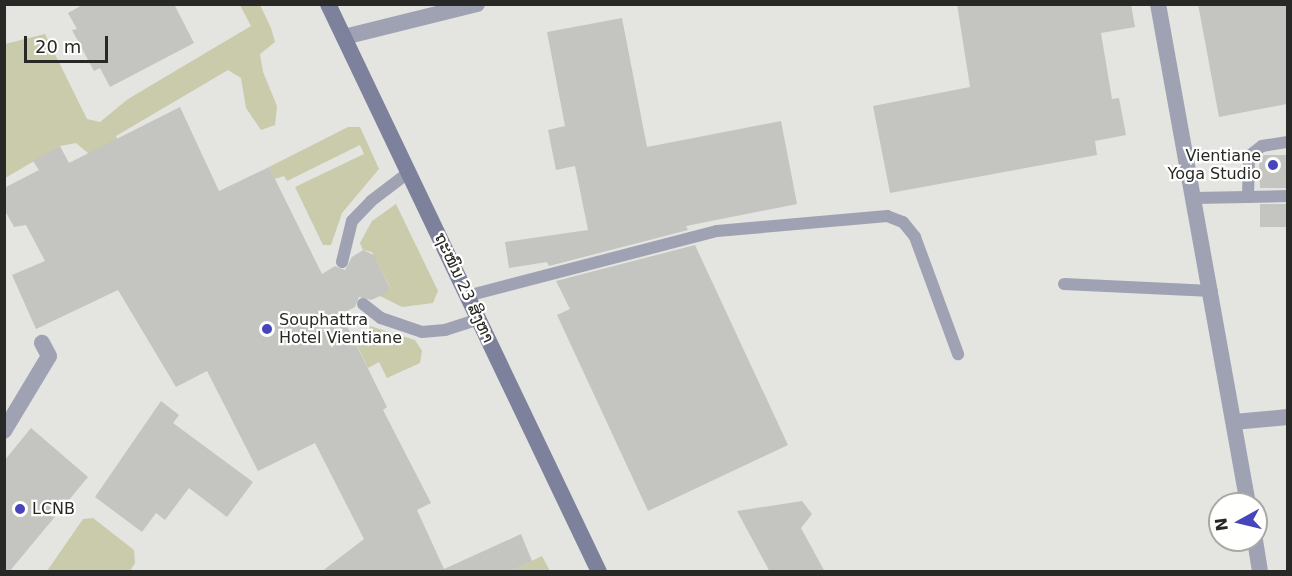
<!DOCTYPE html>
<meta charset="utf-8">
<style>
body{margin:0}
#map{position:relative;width:1292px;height:576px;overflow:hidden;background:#e4e4e1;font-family:"DejaVu Sans","Noto Sans Lao",sans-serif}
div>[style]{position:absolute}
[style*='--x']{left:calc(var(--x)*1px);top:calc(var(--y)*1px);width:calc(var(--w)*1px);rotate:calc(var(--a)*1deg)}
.green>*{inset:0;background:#c9cbab}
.building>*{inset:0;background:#c4c4c1;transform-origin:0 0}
.service>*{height:12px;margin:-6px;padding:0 6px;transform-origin:6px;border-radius:6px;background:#9fa2b3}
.minor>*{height:16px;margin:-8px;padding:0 8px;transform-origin:8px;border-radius:8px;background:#9fa2b3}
.tertiary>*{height:16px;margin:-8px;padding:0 8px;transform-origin:8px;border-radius:8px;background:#9fa2b3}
.secondary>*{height:16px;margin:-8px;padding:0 8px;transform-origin:8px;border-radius:8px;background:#7d819b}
.dots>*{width:16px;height:16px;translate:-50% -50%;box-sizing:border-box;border:3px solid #fffffe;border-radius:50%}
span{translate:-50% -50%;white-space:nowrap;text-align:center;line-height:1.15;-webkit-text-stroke:4.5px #fffffe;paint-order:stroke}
.poi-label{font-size:16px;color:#282827}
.right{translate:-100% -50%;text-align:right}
.left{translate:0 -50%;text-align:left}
.street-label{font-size:16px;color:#282827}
.frame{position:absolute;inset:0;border:6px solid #282827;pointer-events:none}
.north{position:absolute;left:1208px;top:492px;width:60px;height:60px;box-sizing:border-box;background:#fffffe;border:2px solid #a9a9a8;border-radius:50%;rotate:262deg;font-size:16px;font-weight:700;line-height:24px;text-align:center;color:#282827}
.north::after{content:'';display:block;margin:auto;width:21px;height:27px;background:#4745bb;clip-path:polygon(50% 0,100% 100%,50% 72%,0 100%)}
.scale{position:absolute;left:24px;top:36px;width:84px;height:27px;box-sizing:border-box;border:3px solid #282827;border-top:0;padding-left:8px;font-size:18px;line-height:21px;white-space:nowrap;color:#282827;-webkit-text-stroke:4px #fffffe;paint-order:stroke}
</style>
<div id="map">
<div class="green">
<i style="clip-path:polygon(240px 5px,260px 5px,271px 28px,275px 42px,260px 54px,263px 72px,277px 106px,275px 125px,261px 130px,246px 108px,241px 78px,228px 70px,116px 136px,134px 177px,108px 190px,88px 153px,76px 143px,60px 146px,5px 178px,5px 44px,45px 34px,87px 119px,100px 122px,128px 99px,251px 26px)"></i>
<i style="clip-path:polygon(348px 127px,360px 127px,379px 169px,342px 213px,331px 245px,323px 245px,295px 187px,364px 154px,360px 145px,287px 181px,284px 176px,275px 179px,269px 167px)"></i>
<i style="clip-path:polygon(396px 204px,438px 291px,433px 303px,402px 307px,380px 296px,389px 285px,372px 252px,363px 250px,360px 243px,372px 221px)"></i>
<i style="clip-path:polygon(370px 326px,415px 340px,422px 351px,420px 363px,387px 378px,379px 362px,368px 368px,356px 343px,367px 336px)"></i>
<i style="clip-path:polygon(93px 518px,134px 550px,135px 563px,130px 571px,47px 571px,83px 519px)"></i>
<i style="clip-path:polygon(542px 556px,550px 571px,509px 572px)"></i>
</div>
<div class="building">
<i style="clip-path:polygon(84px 4px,174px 4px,194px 43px,110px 87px,100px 68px,94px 71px,72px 30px,77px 29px,68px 13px)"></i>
<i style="clip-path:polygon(957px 4px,1131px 4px,1135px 27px,1101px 33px,1112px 99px,1119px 98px,1126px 135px,1095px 141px,1097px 155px,890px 193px,873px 106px,970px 87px)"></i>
<i style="clip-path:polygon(1198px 4px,1287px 4px,1287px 104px,1219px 117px)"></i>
<i style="clip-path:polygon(622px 18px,647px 147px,781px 121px,797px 204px,686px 226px,688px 230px,549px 266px,547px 262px,509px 268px,505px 242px,588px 230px,575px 166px,556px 170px,548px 130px,565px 126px,547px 32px)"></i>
<i style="clip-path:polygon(180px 107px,219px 191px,269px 167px,322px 274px,335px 266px,345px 270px,352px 257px,363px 250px,374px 255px,389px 286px,387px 293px,371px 300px,359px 297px,355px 307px,341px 314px,387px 407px,383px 410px,431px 503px,417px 510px,444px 569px,521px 534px,532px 561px,509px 572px,321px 572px,364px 539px,315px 443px,258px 471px,207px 371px,176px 387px,118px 290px,36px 329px,12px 275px,45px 261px,26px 225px,14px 227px,4px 209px,4px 188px,39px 170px,33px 161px,60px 146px,69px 163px)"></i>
<i style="clip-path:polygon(1264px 155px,1287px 155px,1287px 188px,1260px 188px,1259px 159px)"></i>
<i style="left:1287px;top:204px;width:23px;height:27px;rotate:90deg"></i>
<i style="clip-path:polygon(695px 245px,788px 445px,648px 511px,557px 315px,570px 309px,556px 281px)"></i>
<i style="clip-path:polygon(161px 401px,179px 415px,173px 423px,253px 482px,227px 517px,189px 488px,165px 520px,156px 513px,142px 532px,95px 497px)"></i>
<i style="clip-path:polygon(31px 428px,88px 477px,9px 572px,4px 572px,4px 461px)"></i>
<i style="clip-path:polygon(802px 501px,812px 514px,801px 528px,825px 572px,770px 572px,737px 511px)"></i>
</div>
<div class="service">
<i style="--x:1248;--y:197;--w:41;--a:-88.6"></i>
<i style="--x:1249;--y:156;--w:16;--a:-38"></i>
<i style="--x:1262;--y:146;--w:26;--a:-9"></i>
<i style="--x:1195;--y:198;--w:93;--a:-1.2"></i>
<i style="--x:342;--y:262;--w:42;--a:-76.3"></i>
<i style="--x:352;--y:221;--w:28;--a:-46"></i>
<i style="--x:371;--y:201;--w:48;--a:-37.3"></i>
<i style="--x:1064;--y:284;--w:148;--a:2.7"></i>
<i style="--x:467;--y:296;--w:258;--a:-14.6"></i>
<i style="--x:717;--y:231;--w:171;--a:-5"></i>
<i style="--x:887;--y:216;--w:17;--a:21"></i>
<i style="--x:903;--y:222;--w:19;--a:51"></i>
<i style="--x:915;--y:237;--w:125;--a:69.8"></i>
<i style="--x:363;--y:304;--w:23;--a:38"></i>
<i style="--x:381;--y:318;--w:43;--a:18.9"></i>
<i style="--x:422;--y:332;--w:23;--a:-5"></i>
<i style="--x:445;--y:330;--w:35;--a:-18"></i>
</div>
<div class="minor">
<i style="--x:1158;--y:4;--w:508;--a:79.8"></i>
<i style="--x:1234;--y:422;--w:54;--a:-5.3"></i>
<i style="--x:4;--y:431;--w:87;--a:-59"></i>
<i style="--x:49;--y:356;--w:15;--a:-118"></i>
<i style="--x:1255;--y:540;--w:32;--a:81"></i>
</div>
<div class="tertiary">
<i style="--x:344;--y:37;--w:137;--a:-13.9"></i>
</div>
<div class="secondary">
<i style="--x:328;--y:4;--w:629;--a:64.49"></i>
</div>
<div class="dots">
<i style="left:1273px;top:165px;background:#4745bb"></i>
<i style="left:267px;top:329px;background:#4745bb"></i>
<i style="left:20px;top:509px;background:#4745bb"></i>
</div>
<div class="poi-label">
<span class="right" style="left:1261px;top:165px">Vientiane<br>Yoga Studio</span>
<span class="left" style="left:279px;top:329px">Souphattra<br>Hotel Vientiane</span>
<span class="left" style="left:32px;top:509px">LCNB</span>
</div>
<div class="street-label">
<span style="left:464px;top:288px;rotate:65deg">ຖະໜົນ 23 ສິງຫາ</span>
</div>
<div class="frame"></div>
<div class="north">N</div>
<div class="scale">20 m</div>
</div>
